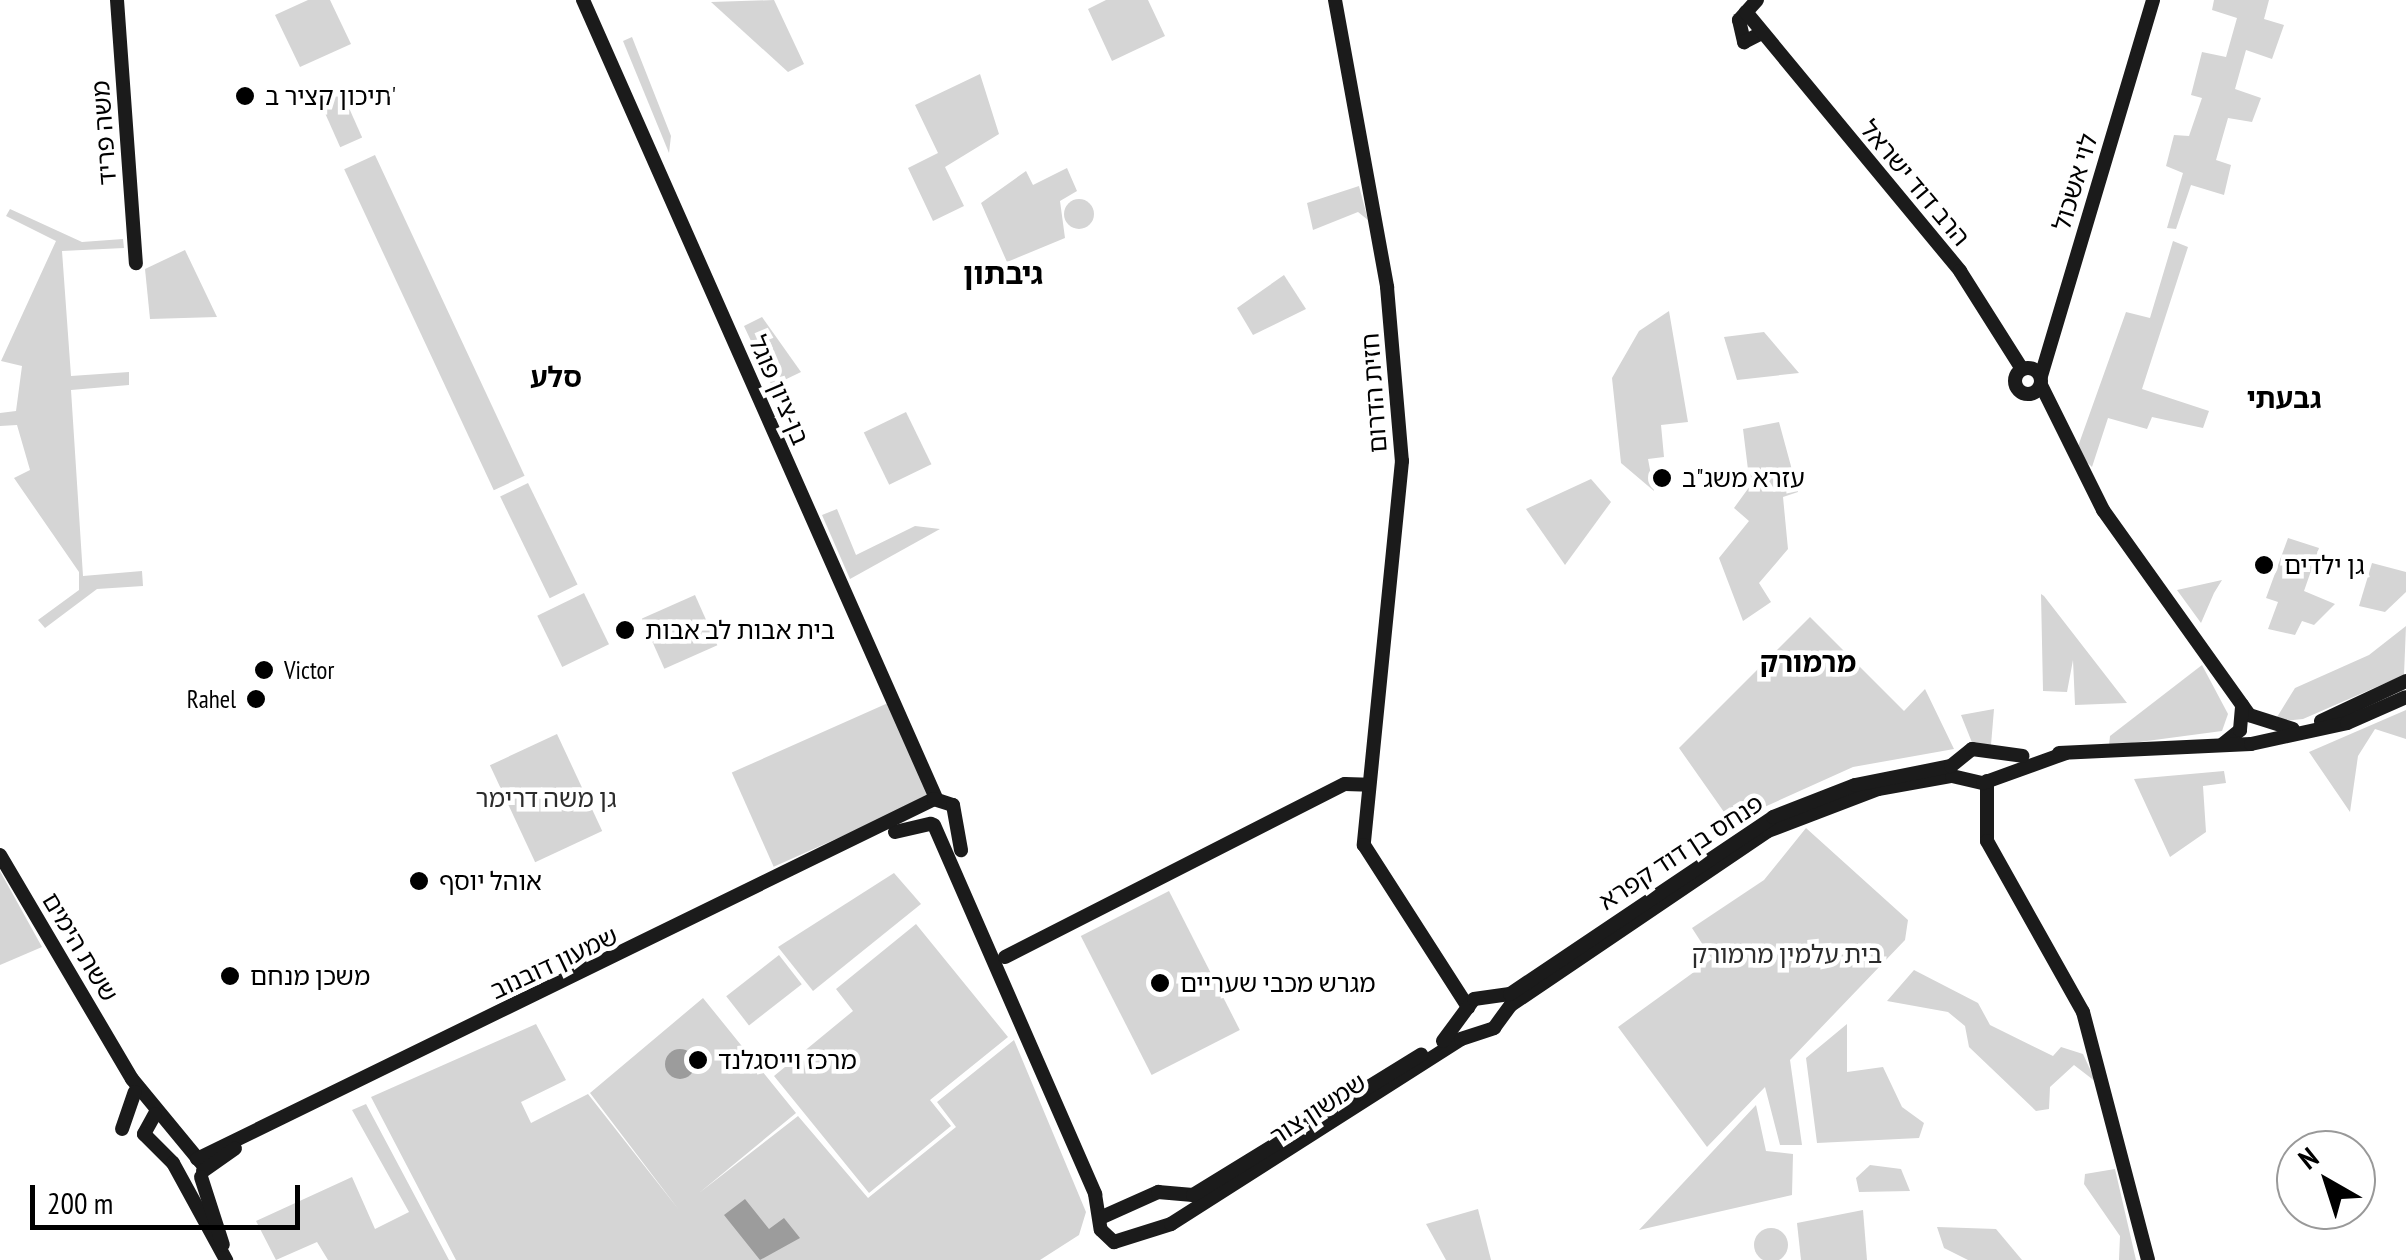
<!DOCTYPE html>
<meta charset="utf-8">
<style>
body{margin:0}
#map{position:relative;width:2406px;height:1260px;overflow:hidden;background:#fff;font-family:"PT Sans Narrow","Noto Sans Hebrew",sans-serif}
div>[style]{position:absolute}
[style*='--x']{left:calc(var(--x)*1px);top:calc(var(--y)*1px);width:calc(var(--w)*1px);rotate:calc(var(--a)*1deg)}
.green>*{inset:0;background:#d5d5d5;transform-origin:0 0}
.round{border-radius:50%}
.water>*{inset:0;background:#9c9c9c}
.secondary>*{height:14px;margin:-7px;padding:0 7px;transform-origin:7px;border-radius:7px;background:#1b1b1b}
.secondary>.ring{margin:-7px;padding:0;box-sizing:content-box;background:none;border:14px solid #1b1b1b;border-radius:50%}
.dots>*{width:28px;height:28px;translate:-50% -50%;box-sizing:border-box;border:5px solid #fff;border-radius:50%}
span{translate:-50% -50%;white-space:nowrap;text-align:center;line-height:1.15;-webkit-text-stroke:9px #fff;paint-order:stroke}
.poi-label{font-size:25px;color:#000}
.left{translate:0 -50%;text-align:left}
.right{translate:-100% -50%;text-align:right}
.street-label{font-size:25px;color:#000}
.park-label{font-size:25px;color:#2c2c2c}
.neighbourhood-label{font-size:28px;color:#000;font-weight:700}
.quarter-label{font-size:30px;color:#000;font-weight:700}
.north{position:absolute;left:2276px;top:1130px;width:100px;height:100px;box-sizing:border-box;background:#fff;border:2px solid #999;border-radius:50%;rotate:321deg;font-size:28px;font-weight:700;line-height:40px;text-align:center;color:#000}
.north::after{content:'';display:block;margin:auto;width:35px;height:45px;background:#000;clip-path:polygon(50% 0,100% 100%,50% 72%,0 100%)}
.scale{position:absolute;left:30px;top:1185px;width:270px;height:45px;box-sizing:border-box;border:5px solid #000;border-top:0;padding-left:12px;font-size:30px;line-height:35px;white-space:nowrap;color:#000;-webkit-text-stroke:8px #fff;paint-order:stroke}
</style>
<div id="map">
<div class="green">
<i style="clip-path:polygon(308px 0,330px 0,351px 44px,300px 67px,275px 15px)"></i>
<i style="clip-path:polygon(774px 0,804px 64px,788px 72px,711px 2px)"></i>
<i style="clip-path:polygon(1106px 0,1148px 0,1165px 36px,1112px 61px,1088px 9px)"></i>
<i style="clip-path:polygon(2214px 0,2269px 0,2264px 19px,2284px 25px,2272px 59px,2246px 50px,2235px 89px,2261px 98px,2252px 122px,2228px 118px,2216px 160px,2231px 165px,2224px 195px,2191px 185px,2176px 229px,2167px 228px,2183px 173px,2166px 166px,2174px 135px,2189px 136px,2202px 98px,2191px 95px,2202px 52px,2226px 57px,2237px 18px,2212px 10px)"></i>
<i style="clip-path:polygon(632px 37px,671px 136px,669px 153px,623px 41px)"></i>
<i style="clip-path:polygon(980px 74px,999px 134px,945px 167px,964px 206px,933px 221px,908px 168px,938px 153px,915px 105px)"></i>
<i style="left:341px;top:90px;width:52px;height:24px;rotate:66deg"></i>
<i style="left:375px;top:155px;width:354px;height:34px;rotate:65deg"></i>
<i style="clip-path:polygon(1067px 168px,1077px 191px,1060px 201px,1065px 238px,1007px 262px,981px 203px,1026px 171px,1033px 185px)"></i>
<i style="clip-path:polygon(1359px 186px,1368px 220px,1358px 212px,1313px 230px,1307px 203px)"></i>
<i class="round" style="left:1064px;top:199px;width:30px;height:30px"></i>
<i style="clip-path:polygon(10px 209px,82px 242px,123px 239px,124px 248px,62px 251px,71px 376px,129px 372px,129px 385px,71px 390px,83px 576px,142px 571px,143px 586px,97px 589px,45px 628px,38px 620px,79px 590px,79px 572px,14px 478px,30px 470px,17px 425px,0 426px,0 413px,16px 411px,22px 366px,1px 361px,56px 241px,6px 216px)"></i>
<i style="clip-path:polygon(2173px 241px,2188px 247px,2142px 389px,2209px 411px,2203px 428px,2152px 417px,2147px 429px,2108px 418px,2092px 467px,2076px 452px,2126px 312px,2150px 318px)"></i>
<i style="clip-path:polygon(185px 250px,217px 317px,150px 319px,145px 269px)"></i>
<i style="clip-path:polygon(1284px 275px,1306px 309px,1253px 335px,1237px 308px)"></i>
<i style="clip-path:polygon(1669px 311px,1688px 422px,1661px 425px,1664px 457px,1648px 459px,1654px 491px,1621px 463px,1612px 378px,1639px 331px)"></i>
<i style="clip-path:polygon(762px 317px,801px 372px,772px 386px,744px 326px)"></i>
<i style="clip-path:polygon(1764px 332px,1799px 373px,1737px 380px,1724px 337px)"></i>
<i style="left:906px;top:412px;width:58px;height:47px;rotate:64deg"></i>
<i style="clip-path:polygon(1779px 422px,1798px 492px,1783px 497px,1788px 549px,1759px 583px,1771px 602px,1743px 621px,1719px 558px,1749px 521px,1734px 508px,1750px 486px,1743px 429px)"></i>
<i style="clip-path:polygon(1591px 479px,1611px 502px,1565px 565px,1526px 509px)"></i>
<i style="left:528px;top:483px;width:113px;height:31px;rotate:64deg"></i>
<i style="clip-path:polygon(837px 509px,856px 555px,915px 526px,940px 529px,850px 579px,822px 515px)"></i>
<i style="clip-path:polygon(2288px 538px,2319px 548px,2304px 591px,2335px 604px,2314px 625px,2302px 621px,2295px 635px,2268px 629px,2278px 602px,2266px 598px)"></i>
<i style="clip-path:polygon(2372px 563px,2406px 572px,2406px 592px,2385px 612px,2359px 606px)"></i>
<i style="clip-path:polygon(2222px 580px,2214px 593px,2201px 623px,2177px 590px)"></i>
<i style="left:584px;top:593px;width:57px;height:52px;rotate:64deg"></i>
<i style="clip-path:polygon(2041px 594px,2044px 596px,2127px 703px,2075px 705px,2073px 660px,2067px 692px,2043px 691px)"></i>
<i style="left:695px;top:595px;width:55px;height:58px;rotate:66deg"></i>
<i style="clip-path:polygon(1810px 617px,1904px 711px,1925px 689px,1954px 749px,1853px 767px,1731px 822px,1679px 748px)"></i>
<i style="clip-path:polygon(2406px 626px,2404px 675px,2303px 719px,2274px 722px,2295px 688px,2369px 655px)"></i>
<i style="clip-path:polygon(2202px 665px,2228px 714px,2222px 731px,2109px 746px,2110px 736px)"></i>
<i style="left:888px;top:703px;width:103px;height:171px;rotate:66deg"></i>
<i style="clip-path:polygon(1994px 709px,1991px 745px,1973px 745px,1961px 715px)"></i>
<i style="clip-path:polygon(2406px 710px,2406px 739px,2375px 729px,2358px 756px,2350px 812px,2309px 752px)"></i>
<i style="left:557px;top:734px;width:107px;height:74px;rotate:65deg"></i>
<i style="clip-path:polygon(2224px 771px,2226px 783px,2203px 786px,2206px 832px,2170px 857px,2134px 779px)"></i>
<i style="clip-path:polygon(1806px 828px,1908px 920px,1905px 940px,1790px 1060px,1802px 1145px,1780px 1145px,1765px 1087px,1707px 1147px,1618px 1027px,1712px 959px,1692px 928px,1764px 880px)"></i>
<i style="clip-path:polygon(0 871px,42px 947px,0 965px)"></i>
<i style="clip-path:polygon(894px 873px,921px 904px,813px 991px,778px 947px)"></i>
<i style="left:1169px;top:891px;width:156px;height:99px;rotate:63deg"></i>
<i style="clip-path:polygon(916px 924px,1008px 1037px,930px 1100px,951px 1126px,869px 1193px,774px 1076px,853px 1011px,836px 989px)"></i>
<i style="left:779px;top:955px;width:37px;height:67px;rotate:52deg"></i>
<i style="clip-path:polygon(1914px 970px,1978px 1003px,1990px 1025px,2053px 1056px,2061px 1047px,2083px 1054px,2096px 1082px,2074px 1065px,2050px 1087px,2049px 1109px,2036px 1111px,1969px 1047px,1965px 1026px,1948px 1012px,1887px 1001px)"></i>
<i style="clip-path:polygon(703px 998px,796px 1113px,699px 1193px,798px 1116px,868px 1198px,956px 1127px,937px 1102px,1014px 1040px,1086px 1212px,1079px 1235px,1040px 1260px,456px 1260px,371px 1097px,536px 1024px,566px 1080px,521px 1102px,531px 1123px,588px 1094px,679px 1210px,590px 1093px)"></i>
<i style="clip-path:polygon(1847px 1024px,1847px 1072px,1883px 1067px,1902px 1107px,1924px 1123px,1919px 1138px,1817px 1143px,1806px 1058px)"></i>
<i style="clip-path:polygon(366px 1104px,449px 1260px,328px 1260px,317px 1242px,276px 1260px,256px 1221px,352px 1177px,375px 1229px,409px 1212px,352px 1110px)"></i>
<i style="clip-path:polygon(1756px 1105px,1766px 1151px,1793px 1154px,1792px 1195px,1639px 1230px)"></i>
<i style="clip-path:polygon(1870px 1165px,1901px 1169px,1910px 1191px,1859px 1192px,1856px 1178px)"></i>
<i style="clip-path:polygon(2115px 1169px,2136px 1260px,2119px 1260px,2120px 1236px,2084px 1184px,2085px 1174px)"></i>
<i style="clip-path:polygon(1478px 1209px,1491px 1260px,1446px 1260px,1426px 1224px)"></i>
<i style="clip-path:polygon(1863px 1210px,1867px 1260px,1801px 1260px,1797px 1223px)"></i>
<i style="clip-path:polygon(1937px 1227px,1996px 1229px,2022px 1260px,1968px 1260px,1944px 1248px)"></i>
<i class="round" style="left:1754px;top:1228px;width:34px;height:34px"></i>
</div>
<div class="water">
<i class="round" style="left:665px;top:1049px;width:30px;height:30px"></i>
<i style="clip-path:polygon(745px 1199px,769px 1229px,784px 1218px,800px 1238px,760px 1260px,724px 1215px)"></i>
</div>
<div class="secondary">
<i style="--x:117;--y:0;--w:264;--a:85.9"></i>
<i style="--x:583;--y:0;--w:873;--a:66.14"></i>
<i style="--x:1335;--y:0;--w:292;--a:79.7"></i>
<i style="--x:1387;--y:287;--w:175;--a:85.1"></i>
<i style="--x:1402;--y:461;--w:386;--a:95.7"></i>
<i style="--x:1364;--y:845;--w:193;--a:57.3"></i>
<i style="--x:1757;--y:0;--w:27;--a:132"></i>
<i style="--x:1739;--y:20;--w:23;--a:77"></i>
<i style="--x:1744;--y:42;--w:16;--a:-27"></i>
<i style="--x:1746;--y:12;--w:336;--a:50.4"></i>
<i style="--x:1960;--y:271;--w:116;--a:57.7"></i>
<i class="ring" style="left:2015px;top:368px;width:12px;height:12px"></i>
<i style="--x:2041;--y:376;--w:392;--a:-73.4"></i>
<i style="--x:2041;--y:385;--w:140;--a:63.6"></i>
<i style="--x:2103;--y:510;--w:252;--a:54.5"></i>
<i style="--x:2249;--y:715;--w:46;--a:17.7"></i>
<i style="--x:2321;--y:721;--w:94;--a:-25.2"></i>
<i style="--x:2223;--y:744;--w:22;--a:-39"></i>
<i style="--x:2240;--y:730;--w:25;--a:-85"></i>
<i style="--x:2059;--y:753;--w:192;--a:-2.7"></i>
<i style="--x:2251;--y:744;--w:98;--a:-12.3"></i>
<i style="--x:2347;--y:723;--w:64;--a:-23.8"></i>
<i style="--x:1987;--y:781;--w:60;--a:90"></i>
<i style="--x:1987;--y:841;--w:196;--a:60.7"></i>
<i style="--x:2083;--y:1012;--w:256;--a:75.3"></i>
<i style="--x:934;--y:825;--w:403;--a:66.4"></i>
<i style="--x:1095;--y:1194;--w:36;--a:81"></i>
<i style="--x:1101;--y:1230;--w:18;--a:43"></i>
<i style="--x:1114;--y:1242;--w:60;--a:-17.5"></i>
<i style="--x:1171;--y:1224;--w:344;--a:-32.5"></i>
<i style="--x:1461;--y:1039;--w:35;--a:-18"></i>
<i style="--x:1494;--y:1028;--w:29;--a:-54"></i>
<i style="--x:1511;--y:1005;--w:310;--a:-34.1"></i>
<i style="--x:1768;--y:831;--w:118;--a:-20.9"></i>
<i style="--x:1878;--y:789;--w:75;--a:-10"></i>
<i style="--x:1952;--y:776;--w:32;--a:13"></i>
<i style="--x:1983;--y:783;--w:88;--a:-19.9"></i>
<i style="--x:895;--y:832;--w:37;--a:-13"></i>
<i style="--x:0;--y:855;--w:260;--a:59.5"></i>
<i style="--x:132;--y:1079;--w:112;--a:50.5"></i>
<i style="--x:1005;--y:957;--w:381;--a:-27"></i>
<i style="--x:1345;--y:784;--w:24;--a:2"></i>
<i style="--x:1443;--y:1041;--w:52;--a:-53.6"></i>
<i style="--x:1474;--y:999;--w:36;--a:-8"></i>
<i style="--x:1510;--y:994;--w:317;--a:-33.9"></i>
<i style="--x:1773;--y:817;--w:88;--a:-21.3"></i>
<i style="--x:1855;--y:785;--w:98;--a:-11.2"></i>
<i style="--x:1951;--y:766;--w:27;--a:-39"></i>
<i style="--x:1972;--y:749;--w:51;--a:7.8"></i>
<i style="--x:155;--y:1114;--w:23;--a:119"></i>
<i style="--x:144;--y:1134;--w:41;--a:45"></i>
<i style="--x:173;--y:1163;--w:111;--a:61.3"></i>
<i style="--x:122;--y:1129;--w:39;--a:-71"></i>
<i style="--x:197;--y:1159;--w:820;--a:-26.03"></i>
<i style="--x:934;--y:799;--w:20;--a:18"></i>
<i style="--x:953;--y:805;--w:46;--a:79.9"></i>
<i style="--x:203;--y:1171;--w:39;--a:-35"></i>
<i style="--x:201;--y:1177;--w:71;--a:72.1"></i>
<i style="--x:1100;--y:1218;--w:64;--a:-24.1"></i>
<i style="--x:1158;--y:1192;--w:35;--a:5"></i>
<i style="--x:1193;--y:1195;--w:268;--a:-31.6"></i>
</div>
<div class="dots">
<i style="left:245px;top:96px;background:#000"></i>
<i style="left:1662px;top:478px;background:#000"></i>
<i style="left:2264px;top:565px;background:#000"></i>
<i style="left:625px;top:630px;background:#000"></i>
<i style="left:264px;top:670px;background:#000"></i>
<i style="left:256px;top:699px;background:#000"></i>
<i style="left:419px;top:881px;background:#000"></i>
<i style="left:230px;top:976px;background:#000"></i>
<i style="left:1160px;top:983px;background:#000"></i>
<i style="left:698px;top:1060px;background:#000"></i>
</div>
<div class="poi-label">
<span class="left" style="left:265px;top:96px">תיכון קציר ב'</span>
<span class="left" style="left:1682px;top:478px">עזרא משג"ב</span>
<span class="left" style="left:2284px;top:565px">גן ילדים</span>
<span class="left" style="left:645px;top:630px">בית אבות לב אבות</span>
<span class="left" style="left:284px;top:670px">Victor</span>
<span class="right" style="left:236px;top:699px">Rahel</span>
<span class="left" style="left:439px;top:881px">אוהל יוסף</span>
<span class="left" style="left:250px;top:976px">משכן מנחם</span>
<span class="left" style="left:1180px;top:983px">מגרש מכבי שעריים</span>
<span class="left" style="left:718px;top:1060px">מרכז וייסגלנד</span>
</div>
<div class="street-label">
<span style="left:104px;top:133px;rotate:-94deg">משה פריד</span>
<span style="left:2075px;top:182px;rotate:-73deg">לוי אשכול</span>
<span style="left:1915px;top:183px;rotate:50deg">הרב דוד ישראל</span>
<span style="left:779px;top:390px;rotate:67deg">בן-ציון פוגל</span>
<span style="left:1374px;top:393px;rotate:-94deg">חזית הדרום</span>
<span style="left:1681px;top:852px;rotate:-33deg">פנחס בן דוד קפרא</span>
<span style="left:80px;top:947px;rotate:59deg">ששת הימים</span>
<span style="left:554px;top:963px;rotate:-25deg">שמעון דובנוב</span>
<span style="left:1318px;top:1109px;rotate:-33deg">שמשון צור</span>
</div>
<div class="park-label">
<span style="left:546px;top:798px">גן משה דרימר</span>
<span style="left:1787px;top:954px">בית עלמין מרמורק</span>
</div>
<div class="neighbourhood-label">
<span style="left:556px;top:377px">סלע</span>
<span style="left:2284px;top:398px">גבעתי</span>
<span style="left:1808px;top:662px">מרמורק</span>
</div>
<div class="quarter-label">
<span style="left:1003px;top:273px">גיבתון</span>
</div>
<div class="north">N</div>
<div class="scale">200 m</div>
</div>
